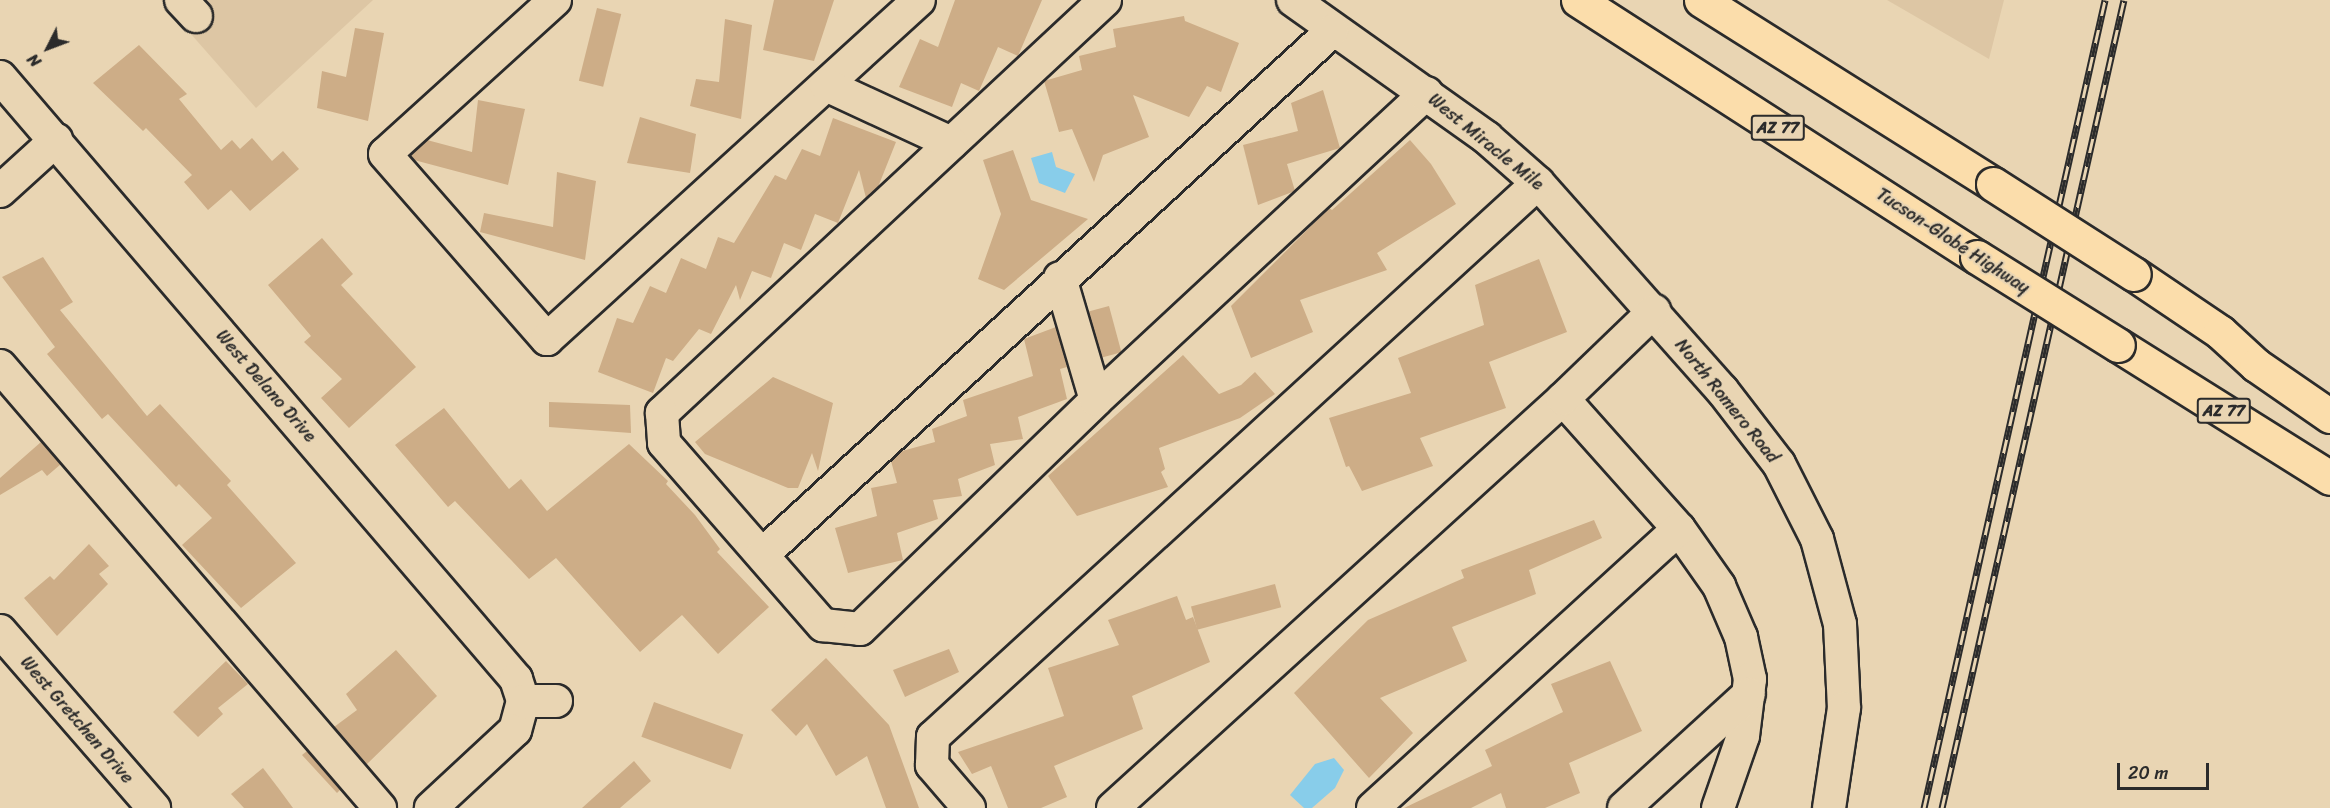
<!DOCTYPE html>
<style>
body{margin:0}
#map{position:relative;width:2330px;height:808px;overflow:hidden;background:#e9d5b3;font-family:Sriracha,sans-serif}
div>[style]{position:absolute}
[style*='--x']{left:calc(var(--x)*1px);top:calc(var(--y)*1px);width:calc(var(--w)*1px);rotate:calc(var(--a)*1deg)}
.built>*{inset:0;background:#ddc6a4}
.water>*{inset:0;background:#88cdea}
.building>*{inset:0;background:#cdad87;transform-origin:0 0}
.roads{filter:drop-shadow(2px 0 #2b2b2b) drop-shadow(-2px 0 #2b2b2b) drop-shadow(0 2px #2b2b2b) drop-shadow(0 -2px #2b2b2b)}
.minor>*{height:32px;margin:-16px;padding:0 16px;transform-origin:16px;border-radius:16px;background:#e9d5b3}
.highway>*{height:33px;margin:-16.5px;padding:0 16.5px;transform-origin:16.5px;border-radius:16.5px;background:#fbddab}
.rail>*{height:7px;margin-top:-3.5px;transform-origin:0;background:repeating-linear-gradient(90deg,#e9d5b3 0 14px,#2b2b2b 0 28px);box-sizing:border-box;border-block:2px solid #2b2b2b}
.bridges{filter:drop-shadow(2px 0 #2b2b2b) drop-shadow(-2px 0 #2b2b2b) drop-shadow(0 2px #2b2b2b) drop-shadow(0 -2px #2b2b2b)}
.highway-bridge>*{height:33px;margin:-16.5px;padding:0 16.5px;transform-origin:16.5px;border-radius:16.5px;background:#fbddab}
span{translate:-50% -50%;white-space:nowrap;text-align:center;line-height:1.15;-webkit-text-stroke:4.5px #e9d5b3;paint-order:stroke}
.shield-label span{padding:2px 4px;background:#e9d5b3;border:2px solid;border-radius:4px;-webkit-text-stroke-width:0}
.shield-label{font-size:16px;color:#2b2b2b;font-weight:700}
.street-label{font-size:18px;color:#2b2b2b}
.north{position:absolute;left:18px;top:18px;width:60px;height:60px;-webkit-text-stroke:4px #e9d5b3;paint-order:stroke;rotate:228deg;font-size:16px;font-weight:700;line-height:24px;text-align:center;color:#2b2b2b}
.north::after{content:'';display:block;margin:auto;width:21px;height:27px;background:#2b2b2b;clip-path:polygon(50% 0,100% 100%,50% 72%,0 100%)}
.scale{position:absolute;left:2117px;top:763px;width:92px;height:27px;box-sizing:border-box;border:3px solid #2b2b2b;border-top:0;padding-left:8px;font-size:18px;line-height:21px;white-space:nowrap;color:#2b2b2b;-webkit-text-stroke:4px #e9d5b3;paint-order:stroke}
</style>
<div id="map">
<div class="built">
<i style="clip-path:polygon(161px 0,373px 0,256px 108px)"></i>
<i style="clip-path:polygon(1887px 0,2004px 0,1989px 59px)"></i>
</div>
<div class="water">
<i style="clip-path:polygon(1052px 152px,1056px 167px,1075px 174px,1065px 193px,1039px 183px,1031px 158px)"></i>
<i style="clip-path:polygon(1334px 758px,1344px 770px,1335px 788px,1312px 808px,1304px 808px,1290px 795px,1315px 764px)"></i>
</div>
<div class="building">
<i style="clip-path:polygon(774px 0,834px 0,814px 61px,763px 50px)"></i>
<i style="clip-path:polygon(955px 0,1042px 0,1018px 56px,998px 47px,979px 91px,961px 83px,952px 107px,899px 87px,920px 39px,938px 47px)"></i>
<i style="left:597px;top:8px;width:25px;height:75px;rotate:14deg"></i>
<i style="clip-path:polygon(1184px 16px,1185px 21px,1239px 43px,1221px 92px,1207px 86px,1189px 117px,1133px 95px,1149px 137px,1103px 155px,1094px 182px,1072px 129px,1059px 132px,1044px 81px,1082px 70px,1079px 56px,1116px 47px,1113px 29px)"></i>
<i style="clip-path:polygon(725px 19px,752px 25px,741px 119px,690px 106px,696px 79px,719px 82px)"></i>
<i style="clip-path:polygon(355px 28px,384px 33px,368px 121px,317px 108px,322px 71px,346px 77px)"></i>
<i style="clip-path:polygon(139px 45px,187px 94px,179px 99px,221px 150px,232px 140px,240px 149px,252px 138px,272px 161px,283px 151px,299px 169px,250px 211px,231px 190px,208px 210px,184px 182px,192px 175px,146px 128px,143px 131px,93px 83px)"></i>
<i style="clip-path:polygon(1323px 90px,1340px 148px,1287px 164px,1295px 191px,1258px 205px,1243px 145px,1298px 131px,1291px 103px)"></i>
<i style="clip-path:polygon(478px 100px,525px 109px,508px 185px,414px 160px,410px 155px,427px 140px,472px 152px)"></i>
<i style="clip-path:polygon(640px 117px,696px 134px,690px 173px,627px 163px)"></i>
<i style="clip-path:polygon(833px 118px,896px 142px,878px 187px,866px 198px,859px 170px,838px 223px,815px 214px,801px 250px,784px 243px,771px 278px,752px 271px,740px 300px,736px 285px,711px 334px,699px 329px,673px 361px,666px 358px,653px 393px,598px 372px,617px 318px,633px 323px,650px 286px,666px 293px,681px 258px,706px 269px,718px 237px,734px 243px,775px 175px,786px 180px,802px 149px,820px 156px)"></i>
<i style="clip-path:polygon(1410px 140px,1431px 164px,1456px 204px,1377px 253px,1387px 270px,1300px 300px,1313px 332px,1251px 358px,1231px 306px,1329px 208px,1332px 210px)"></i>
<i style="clip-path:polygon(1013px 150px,1031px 200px,1088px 219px,1004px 290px,978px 279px,1001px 214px,983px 160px)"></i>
<i style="clip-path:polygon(557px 172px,596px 181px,585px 260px,480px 232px,484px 213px,553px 227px)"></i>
<i style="clip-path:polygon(322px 238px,353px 274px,341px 285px,416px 367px,349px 428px,321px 398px,342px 379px,304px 342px,311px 336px,268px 285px)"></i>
<i style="clip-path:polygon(43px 257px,73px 302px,60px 310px,147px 416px,160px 404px,231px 481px,227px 485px,296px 563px,241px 608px,182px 545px,212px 518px,179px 484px,176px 487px,108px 414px,102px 419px,47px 354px,55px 347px,2px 277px)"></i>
<i style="clip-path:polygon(1539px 259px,1567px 332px,1489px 362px,1506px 408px,1420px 438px,1433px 466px,1362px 491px,1349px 466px,1346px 467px,1329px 418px,1411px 393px,1398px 358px,1484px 325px,1475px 285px)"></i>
<i style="left:1109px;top:306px;width:48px;height:22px;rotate:75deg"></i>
<i style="clip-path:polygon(1056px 327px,1067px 367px,1060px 369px,1067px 399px,1018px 417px,1023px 439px,990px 444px,995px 465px,958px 479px,962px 496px,933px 500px,938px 519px,897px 533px,903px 560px,848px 573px,835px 528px,877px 516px,871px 488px,897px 483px,891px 461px,902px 451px,935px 442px,932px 429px,967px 416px,963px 400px,1033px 376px,1024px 339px)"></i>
<i style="clip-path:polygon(1183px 355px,1219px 394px,1241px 385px,1255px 372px,1275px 394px,1240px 418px,1159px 448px,1165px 469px,1161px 472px,1168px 487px,1077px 516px,1048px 476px)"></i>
<i style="clip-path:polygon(773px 377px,833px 403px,818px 471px,812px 453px,798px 488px,788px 488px,705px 454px,695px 442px)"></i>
<i style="clip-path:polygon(549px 402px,630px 405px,631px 433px,549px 427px)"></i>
<i style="clip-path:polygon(444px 408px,509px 489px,521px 479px,547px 511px,629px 444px,668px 481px,666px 484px,695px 515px,720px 549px,717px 552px,769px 607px,718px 654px,682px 615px,640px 652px,556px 558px,529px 579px,455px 501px,448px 507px,395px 445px)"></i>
<i style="clip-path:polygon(41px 442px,61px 464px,47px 476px,42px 470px,0 495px,0 478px)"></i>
<i style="clip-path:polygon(1594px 520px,1602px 538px,1529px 570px,1536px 594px,1452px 627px,1467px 661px,1380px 698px,1413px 733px,1369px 778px,1294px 693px,1368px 620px,1464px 578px,1461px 570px)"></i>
<i style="clip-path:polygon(89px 544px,109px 566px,99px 574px,108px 584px,57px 636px,24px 598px,50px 576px,54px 580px)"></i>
<i style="left:1275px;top:584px;width:24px;height:87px;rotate:75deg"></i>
<i style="clip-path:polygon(1177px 596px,1186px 620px,1193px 617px,1210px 662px,1132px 696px,1143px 729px,1054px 766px,1067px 797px,1041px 808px,1008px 808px,991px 766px,972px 774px,958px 752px,1064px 716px,1048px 668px,1119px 645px,1108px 620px)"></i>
<i style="clip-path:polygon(949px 649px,959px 672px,905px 697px,893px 670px)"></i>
<i style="clip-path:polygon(396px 650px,437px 696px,366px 765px,334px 727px,357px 710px,346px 694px)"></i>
<i style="clip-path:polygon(826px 658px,889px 725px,919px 808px,886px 808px,867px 756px,836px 776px,807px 724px,796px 736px,771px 710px)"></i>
<i style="clip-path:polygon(226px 661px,248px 684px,218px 708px,223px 714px,198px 737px,173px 712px)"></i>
<i style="clip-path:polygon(1610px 661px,1642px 731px,1569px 763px,1580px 793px,1545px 808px,1506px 808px,1501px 793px,1471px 808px,1404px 808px,1492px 766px,1485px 750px,1563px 712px,1551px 684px)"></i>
<i style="left:654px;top:702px;width:95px;height:37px;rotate:20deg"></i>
<i style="clip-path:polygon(307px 751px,340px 790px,337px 793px,302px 755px)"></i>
<i style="clip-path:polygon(634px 761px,651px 781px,620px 808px,582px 808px)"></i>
<i style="clip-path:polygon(263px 768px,279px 789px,293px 808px,244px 808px,231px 794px)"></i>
</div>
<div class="roads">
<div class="minor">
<i style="--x:181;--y:0;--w:22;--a:47"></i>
<i style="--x:555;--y:0;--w:229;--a:137.8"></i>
<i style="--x:385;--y:154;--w:246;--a:48.8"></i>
<i style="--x:547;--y:339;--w:503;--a:-42.34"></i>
<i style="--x:1105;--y:0;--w:606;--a:137.01"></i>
<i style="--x:662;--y:413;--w:30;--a:86"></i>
<i style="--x:664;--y:443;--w:242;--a:48.9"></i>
<i style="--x:823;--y:625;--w:37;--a:6"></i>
<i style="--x:860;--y:629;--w:329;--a:-44.1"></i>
<i style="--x:1096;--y:400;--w:451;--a:-42.9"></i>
<i style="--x:1293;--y:0;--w:238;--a:35.4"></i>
<i style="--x:1487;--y:138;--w:68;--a:41.4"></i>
<i style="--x:1538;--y:183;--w:277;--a:48.4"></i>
<i style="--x:1722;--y:390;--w:93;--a:52.4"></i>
<i style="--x:1779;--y:464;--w:84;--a:63.1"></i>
<i style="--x:1817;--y:539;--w:88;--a:74.9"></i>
<i style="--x:1840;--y:624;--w:84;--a:87.3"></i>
<i style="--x:1844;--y:708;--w:101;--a:98.5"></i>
<i style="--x:0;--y:77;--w:793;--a:49.4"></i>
<i style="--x:516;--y:679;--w:23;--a:72"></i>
<i style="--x:523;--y:701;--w:30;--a:105"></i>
<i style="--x:515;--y:730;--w:115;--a:137.1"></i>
<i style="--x:826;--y:85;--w:138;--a:24.9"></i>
<i style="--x:0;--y:191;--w:76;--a:-42.3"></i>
<i style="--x:1060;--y:278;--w:127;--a:73.6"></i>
<i style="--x:0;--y:366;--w:583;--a:49.31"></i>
<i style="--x:1563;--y:399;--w:174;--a:48.3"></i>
<i style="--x:1679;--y:529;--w:70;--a:54.9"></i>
<i style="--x:1719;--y:586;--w:56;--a:66.7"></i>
<i style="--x:1741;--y:637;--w:43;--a:77.9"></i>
<i style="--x:1750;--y:679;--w:57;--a:97"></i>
<i style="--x:1743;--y:736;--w:76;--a:109.1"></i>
<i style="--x:762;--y:555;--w:774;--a:-42.59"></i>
<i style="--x:0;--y:631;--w:235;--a:49"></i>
<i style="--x:523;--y:701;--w:33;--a:0"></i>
<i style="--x:969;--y:808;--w:57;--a:-130.7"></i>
<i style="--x:932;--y:765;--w:28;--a:-88"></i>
<i style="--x:933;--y:737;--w:820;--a:-42.48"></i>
<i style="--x:1113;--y:808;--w:608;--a:-42.27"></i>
<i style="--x:1563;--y:399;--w:127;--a:-44"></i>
<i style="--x:1373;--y:808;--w:414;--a:-42.4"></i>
<i style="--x:1624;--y:808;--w:169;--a:-42.4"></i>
</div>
<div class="highway">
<i style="--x:1578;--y:0;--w:475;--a:32.8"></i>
<i style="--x:1701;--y:0;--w:345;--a:32.2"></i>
<i style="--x:2134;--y:274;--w:104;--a:34"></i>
<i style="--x:2220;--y:332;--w:49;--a:42.5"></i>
<i style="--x:2256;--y:365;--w:90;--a:34.6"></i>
<i style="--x:2118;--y:345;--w:250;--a:32.1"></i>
</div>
</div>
<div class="rail">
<i style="--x:1924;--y:808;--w:828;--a:-77.37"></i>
<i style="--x:1942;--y:808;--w:828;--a:-77.31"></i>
</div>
<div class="bridges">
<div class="highway-bridge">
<i style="--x:1993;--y:184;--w:167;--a:32.6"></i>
<i style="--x:1977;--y:257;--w:166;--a:32"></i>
</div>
</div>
<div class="shield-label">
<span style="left:1778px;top:128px">AZ 77</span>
<span style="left:2224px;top:411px">AZ 77</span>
</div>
<div class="street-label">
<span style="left:1486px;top:142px;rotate:39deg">West Miracle Mile</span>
<span style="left:1953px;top:241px;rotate:33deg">Tucson-Globe Highway</span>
<span style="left:266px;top:386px;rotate:49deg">West Delano Drive</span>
<span style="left:1727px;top:401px;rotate:51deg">North Romero Road</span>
<span style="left:77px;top:720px;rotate:49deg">West Gretchen Drive</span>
</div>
<div class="north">N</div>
<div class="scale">20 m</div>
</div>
